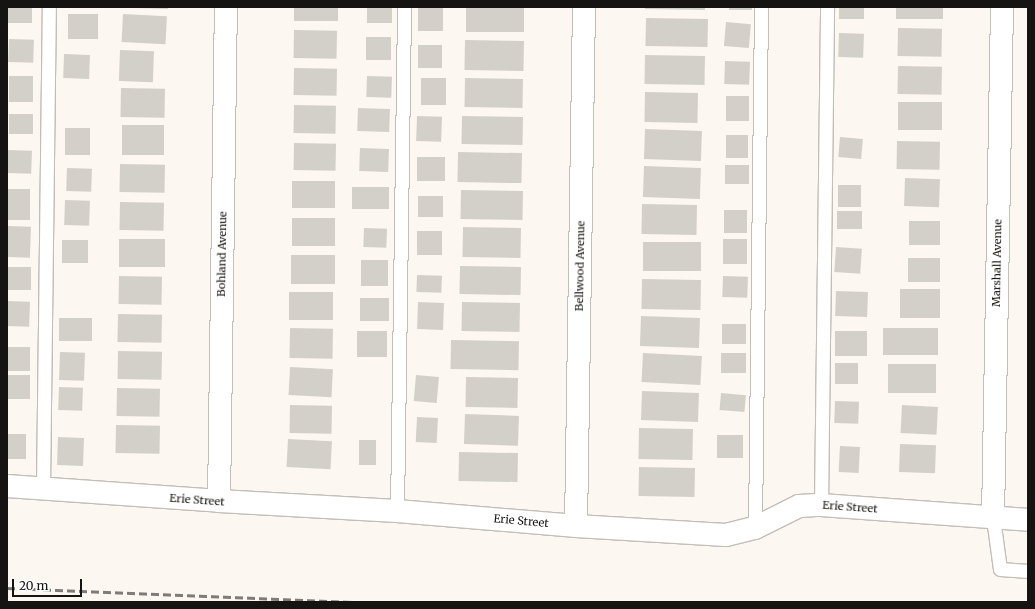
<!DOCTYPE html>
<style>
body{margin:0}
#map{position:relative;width:1035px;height:609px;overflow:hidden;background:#fdf7f2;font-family:Merriweather,serif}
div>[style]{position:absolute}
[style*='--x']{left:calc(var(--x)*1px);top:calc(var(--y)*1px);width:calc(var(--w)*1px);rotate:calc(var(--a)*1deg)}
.building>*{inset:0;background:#d3d0ca;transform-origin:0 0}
.roads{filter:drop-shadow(1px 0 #c3beb8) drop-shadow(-1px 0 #c3beb8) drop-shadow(0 1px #c3beb8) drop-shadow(0 -1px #c3beb8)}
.lane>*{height:13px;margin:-6.5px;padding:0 6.5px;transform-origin:6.5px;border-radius:6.5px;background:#fff}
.street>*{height:22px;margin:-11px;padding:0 11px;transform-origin:11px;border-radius:11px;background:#fff}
.rail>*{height:3px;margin-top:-1.5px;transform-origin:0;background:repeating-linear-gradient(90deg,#7f7b78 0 8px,transparent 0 12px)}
span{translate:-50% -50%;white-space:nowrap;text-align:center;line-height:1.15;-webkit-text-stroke:3.5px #fff;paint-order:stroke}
.street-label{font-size:11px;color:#161412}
.frame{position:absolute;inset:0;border:8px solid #161412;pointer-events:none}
.scale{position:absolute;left:12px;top:579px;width:70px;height:18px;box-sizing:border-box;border:2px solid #161412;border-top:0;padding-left:5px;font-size:12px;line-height:14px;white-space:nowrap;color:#161412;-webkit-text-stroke:3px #fff;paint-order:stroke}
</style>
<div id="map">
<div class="building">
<i style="left:7px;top:7px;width:25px;height:16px"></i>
<i style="clip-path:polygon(135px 7px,168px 7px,168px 9px,135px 8px)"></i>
<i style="left:294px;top:7px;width:44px;height:14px"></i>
<i style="left:367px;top:7px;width:25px;height:16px"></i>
<i style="left:466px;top:7px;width:58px;height:25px"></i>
<i style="clip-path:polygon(645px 7px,705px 7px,705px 10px,645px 9px)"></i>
<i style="left:729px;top:7px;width:23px;height:3px"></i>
<i style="left:839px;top:7px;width:25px;height:12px"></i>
<i style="left:896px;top:7px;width:47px;height:12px"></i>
<i style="left:418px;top:8px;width:25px;height:23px"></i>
<i style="left:68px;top:14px;width:30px;height:25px"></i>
<i style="left:123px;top:14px;width:44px;height:28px;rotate:3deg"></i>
<i style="left:646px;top:18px;width:62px;height:28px;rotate:1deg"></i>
<i style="left:726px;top:22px;width:25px;height:24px;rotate:5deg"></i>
<i style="left:898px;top:28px;width:44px;height:28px;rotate:1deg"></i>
<i style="left:294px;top:30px;width:43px;height:28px;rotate:1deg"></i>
<i style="left:839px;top:33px;width:25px;height:24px;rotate:2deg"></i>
<i style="left:366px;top:37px;width:25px;height:23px"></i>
<i style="left:9px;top:39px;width:25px;height:23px;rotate:2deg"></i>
<i style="left:465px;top:40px;width:59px;height:30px;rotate:1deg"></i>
<i style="left:418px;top:45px;width:24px;height:23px"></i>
<i style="left:120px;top:50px;width:34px;height:31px;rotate:2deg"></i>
<i style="left:64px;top:54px;width:26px;height:24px;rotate:2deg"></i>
<i style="left:645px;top:55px;width:60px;height:29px;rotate:1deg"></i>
<i style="left:725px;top:61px;width:25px;height:23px;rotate:2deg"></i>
<i style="left:898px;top:66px;width:44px;height:28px;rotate:1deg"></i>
<i style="left:294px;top:68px;width:43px;height:27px;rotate:1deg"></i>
<i style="left:9px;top:76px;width:24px;height:26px"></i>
<i style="left:367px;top:76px;width:25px;height:21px;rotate:2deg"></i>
<i style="left:421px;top:78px;width:25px;height:27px"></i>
<i style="left:465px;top:78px;width:58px;height:29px;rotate:1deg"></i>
<i style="left:121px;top:88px;width:44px;height:29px;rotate:1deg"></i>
<i style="left:645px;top:92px;width:53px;height:30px;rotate:1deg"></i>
<i style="left:726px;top:96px;width:23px;height:25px"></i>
<i style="left:898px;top:102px;width:44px;height:28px"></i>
<i style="left:294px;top:105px;width:42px;height:28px;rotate:1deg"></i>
<i style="left:358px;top:108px;width:32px;height:23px;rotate:2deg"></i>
<i style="left:9px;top:114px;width:24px;height:20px"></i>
<i style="left:417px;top:116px;width:25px;height:25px;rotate:2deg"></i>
<i style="left:462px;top:116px;width:61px;height:28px;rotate:1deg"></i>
<i style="left:122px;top:125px;width:42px;height:30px"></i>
<i style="left:65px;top:128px;width:25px;height:27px"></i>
<i style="left:645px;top:129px;width:57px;height:30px;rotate:2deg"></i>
<i style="left:726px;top:135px;width:22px;height:23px"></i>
<i style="left:840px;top:137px;width:23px;height:20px;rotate:5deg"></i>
<i style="left:897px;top:141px;width:43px;height:28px;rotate:1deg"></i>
<i style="left:294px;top:143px;width:42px;height:27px;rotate:1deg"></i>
<i style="left:360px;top:148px;width:29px;height:23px;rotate:2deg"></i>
<i style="left:7px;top:150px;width:25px;height:23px;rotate:2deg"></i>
<i style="left:458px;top:152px;width:64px;height:30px;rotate:1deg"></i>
<i style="left:417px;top:157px;width:28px;height:24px"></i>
<i style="left:120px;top:164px;width:45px;height:28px;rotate:1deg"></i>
<i style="left:725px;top:165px;width:24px;height:19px"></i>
<i style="left:644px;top:166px;width:57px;height:31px;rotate:2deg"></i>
<i style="left:67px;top:168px;width:25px;height:23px;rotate:2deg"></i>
<i style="left:905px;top:178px;width:35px;height:28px;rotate:2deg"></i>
<i style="left:292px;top:181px;width:43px;height:27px"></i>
<i style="left:838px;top:185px;width:23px;height:22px"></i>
<i style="left:352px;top:187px;width:37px;height:22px"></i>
<i style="left:7px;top:189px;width:23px;height:31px"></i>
<i style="left:461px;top:190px;width:62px;height:29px;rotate:1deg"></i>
<i style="left:418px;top:196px;width:25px;height:21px"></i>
<i style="left:65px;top:200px;width:25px;height:25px;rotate:2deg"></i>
<i style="left:120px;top:202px;width:44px;height:28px;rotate:1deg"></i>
<i style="left:642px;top:204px;width:55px;height:30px;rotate:1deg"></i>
<i style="left:724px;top:210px;width:23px;height:23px"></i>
<i style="left:837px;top:211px;width:25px;height:18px"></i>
<i style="left:292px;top:218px;width:43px;height:28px"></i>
<i style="left:909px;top:221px;width:31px;height:24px"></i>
<i style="left:7px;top:226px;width:24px;height:31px;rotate:2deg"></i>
<i style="left:463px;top:227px;width:58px;height:30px;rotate:1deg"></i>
<i style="left:364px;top:228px;width:23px;height:19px;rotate:2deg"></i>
<i style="left:417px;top:231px;width:25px;height:24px"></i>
<i style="left:119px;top:239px;width:46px;height:28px"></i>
<i style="left:723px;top:239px;width:24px;height:25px"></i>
<i style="left:62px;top:240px;width:26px;height:23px"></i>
<i style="left:643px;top:242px;width:58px;height:29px"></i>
<i style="left:836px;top:247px;width:26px;height:25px;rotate:4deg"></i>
<i style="left:291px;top:255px;width:44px;height:29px"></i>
<i style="left:908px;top:258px;width:32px;height:24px"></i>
<i style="left:361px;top:260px;width:27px;height:26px"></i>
<i style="left:460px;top:266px;width:61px;height:28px;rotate:1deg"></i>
<i style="left:7px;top:267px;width:24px;height:23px"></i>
<i style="left:417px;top:275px;width:25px;height:17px;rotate:2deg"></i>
<i style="left:119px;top:276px;width:43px;height:28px;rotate:1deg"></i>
<i style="left:723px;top:276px;width:25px;height:21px;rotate:2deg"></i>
<i style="left:642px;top:279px;width:59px;height:30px;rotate:1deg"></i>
<i style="left:900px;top:289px;width:40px;height:29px"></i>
<i style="left:836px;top:291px;width:32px;height:25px;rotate:2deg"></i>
<i style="left:289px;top:292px;width:44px;height:28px"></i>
<i style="left:360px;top:298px;width:29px;height:23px"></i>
<i style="left:7px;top:301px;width:23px;height:25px;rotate:2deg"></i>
<i style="left:418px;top:302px;width:26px;height:27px;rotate:2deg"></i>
<i style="left:462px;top:302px;width:58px;height:29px;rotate:1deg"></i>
<i style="left:118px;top:314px;width:44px;height:28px;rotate:1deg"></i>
<i style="left:641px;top:316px;width:59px;height:30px;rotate:2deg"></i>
<i style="left:59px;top:318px;width:33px;height:23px"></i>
<i style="left:722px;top:324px;width:24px;height:20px"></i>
<i style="left:290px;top:328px;width:43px;height:30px;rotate:1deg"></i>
<i style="left:883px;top:328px;width:55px;height:27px"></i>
<i style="left:357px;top:331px;width:30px;height:26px"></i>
<i style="left:835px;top:331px;width:32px;height:25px"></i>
<i style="left:451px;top:340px;width:68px;height:29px;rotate:1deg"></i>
<i style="left:7px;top:347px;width:23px;height:24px"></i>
<i style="left:118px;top:351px;width:44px;height:28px;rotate:1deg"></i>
<i style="left:60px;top:352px;width:25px;height:28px;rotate:2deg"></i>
<i style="left:643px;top:353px;width:59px;height:29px;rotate:3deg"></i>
<i style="left:721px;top:353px;width:25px;height:20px"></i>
<i style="left:835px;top:363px;width:23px;height:21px"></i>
<i style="left:888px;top:364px;width:48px;height:29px"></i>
<i style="left:290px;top:367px;width:43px;height:28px;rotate:3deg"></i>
<i style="left:7px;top:375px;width:23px;height:24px"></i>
<i style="left:416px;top:375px;width:23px;height:26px;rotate:5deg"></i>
<i style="left:466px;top:377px;width:52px;height:30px;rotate:1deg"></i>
<i style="left:59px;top:387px;width:24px;height:23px;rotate:2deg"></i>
<i style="left:117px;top:388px;width:43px;height:28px;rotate:1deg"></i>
<i style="left:642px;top:391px;width:57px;height:29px;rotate:2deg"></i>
<i style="left:721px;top:393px;width:25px;height:17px;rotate:5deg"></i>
<i style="left:835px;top:401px;width:24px;height:22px;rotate:2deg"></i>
<i style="left:290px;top:405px;width:42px;height:28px;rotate:1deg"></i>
<i style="left:902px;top:405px;width:36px;height:28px;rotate:3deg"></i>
<i style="left:465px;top:414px;width:54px;height:30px;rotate:2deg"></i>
<i style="left:417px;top:417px;width:21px;height:25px;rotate:3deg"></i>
<i style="left:116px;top:425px;width:44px;height:28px;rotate:1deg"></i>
<i style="left:639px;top:428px;width:54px;height:31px;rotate:1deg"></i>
<i style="left:7px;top:434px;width:19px;height:25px"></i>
<i style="left:717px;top:435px;width:26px;height:23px"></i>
<i style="left:58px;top:437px;width:26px;height:28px;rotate:2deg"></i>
<i style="left:288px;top:439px;width:44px;height:28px;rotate:3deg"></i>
<i style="left:359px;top:440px;width:17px;height:25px"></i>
<i style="left:900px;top:444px;width:36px;height:28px;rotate:2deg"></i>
<i style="left:840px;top:446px;width:20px;height:26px;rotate:3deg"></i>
<i style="left:459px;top:452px;width:59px;height:29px;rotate:1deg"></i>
<i style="left:639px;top:467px;width:56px;height:29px;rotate:1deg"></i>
</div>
<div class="roads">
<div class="lane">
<i style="--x:43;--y:487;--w:480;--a:-89.3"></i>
<i style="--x:821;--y:505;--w:498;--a:-89.3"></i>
<i style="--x:397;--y:511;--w:504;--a:-89.2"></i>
<i style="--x:993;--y:518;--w:51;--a:82.2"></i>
<i style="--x:1000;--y:569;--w:28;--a:4"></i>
<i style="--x:755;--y:528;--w:521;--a:-89.34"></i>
</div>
<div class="street">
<i style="--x:7;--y:486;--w:213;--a:4"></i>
<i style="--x:219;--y:501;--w:178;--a:3.2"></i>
<i style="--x:397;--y:511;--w:180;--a:4.8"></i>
<i style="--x:576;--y:526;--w:150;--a:3.4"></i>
<i style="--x:726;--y:535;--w:30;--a:-14"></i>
<i style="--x:755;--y:528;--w:49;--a:-26.6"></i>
<i style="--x:799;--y:506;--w:22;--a:-3"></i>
<i style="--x:821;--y:505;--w:208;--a:4.1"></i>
<i style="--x:219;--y:501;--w:494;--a:-89.2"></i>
<i style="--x:993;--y:518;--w:511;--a:-88.99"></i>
<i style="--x:576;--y:526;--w:519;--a:-89.12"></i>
</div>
</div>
<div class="rail">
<i style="--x:7;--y:588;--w:346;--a:2.3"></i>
</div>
<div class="street-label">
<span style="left:222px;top:254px;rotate:-89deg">Bohland Avenue</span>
<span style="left:997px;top:263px;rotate:-89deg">Marshall Avenue</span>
<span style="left:580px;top:266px;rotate:-89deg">Bellwood Avenue</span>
<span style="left:197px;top:500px;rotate:4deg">Erie Street</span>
<span style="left:850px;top:507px;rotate:4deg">Erie Street</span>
<span style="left:521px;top:521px;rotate:5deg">Erie Street</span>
</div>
<div class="frame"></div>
<div class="scale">20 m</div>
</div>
